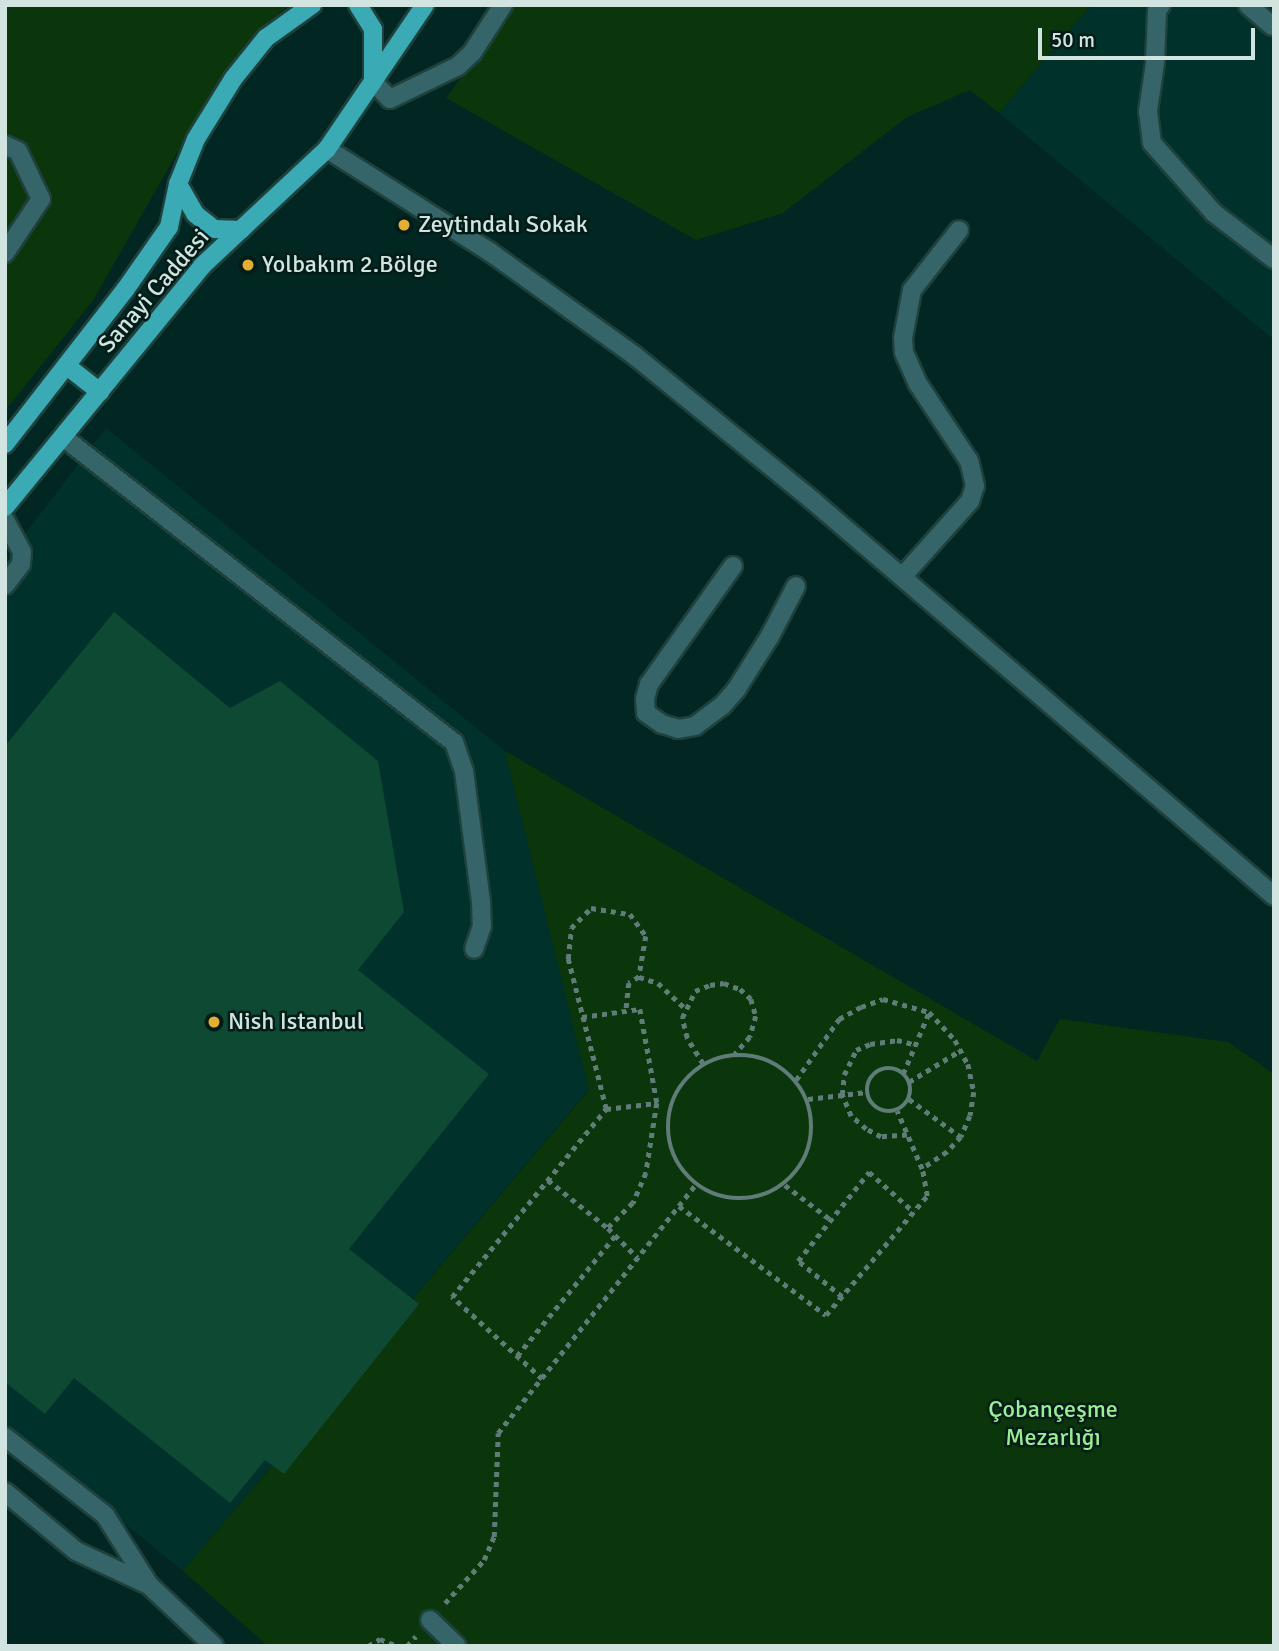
<!DOCTYPE html>
<meta charset="utf-8">
<style>
body{margin:0}
#map{position:relative;width:1279px;height:1651px;overflow:hidden;background:#022622;font-family:Signika,sans-serif}
div>[style]{position:absolute}
[style*='--x']{left:calc(var(--x)*1px);top:calc(var(--y)*1px);width:calc(var(--w)*1px);rotate:calc(var(--a)*1deg)}
.built>*{inset:0;background:#00312b}
.green>*{inset:0;background:#0b360b}
.building>*{inset:0;background:#0e4933}
.path>*{height:4.5px;margin-top:-2.25px;transform-origin:0;background:repeating-linear-gradient(90deg,#607c78 0 5px,transparent 0 10px)}
.path>.ring{margin:-2.25px;padding:0;box-sizing:content-box;background:none;border:4.5px solid #607c78;border-radius:50%}
.roads{filter:drop-shadow(2px 0 #1f413d) drop-shadow(-2px 0 #1f413d) drop-shadow(0 2px #1f413d) drop-shadow(0 -2px #1f413d)}
.minor>*{height:18px;margin:-9px;padding:0 9px;transform-origin:9px;border-radius:9px;background:#356569}
.major>*{height:18px;margin:-9px;padding:0 9px;transform-origin:9px;border-radius:9px;background:#3aaab4}
.dots>*{width:19px;height:19px;translate:-50% -50%;box-sizing:border-box;border:4px solid #021c18;border-radius:50%}
span{translate:-50% -50%;white-space:nowrap;text-align:center;line-height:1.15;-webkit-text-stroke:5px #021c18;paint-order:stroke}
.poi-label{font-size:24px;color:#d1e4e0}
.left{translate:0 -50%;text-align:left}
.street-label{font-size:24px;color:#d1e4e0}
.park-label{font-size:24px;color:#99ee94}
.frame{position:absolute;inset:0;border:7px solid #d1e4e0;pointer-events:none}
.scale{position:absolute;left:1038px;top:28px;width:217px;height:32px;box-sizing:border-box;border:4px solid #d1e4e0;border-top:0;padding-left:9px;font-size:21px;line-height:24px;white-space:nowrap;color:#d1e4e0;-webkit-text-stroke:5px #021c18;paint-order:stroke}
</style>
<div id="map">
<div class="built">
<i style="clip-path:polygon(1091px 5px,1274px 5px,1274px 340px,999px 113px)"></i>
<i style="clip-path:polygon(106px 428px,505px 751px,589px 1089px,183px 1571px,5px 1426px,5px 560px)"></i>
</div>
<div class="green">
<i style="clip-path:polygon(5px 5px,290px 5px,261px 28px,212px 91px,94px 299px,5px 411px)"></i>
<i style="clip-path:polygon(513px 5px,1091px 5px,999px 113px,970px 90px,907px 117px,783px 213px,696px 240px,446px 98px)"></i>
<i style="clip-path:polygon(505px 751px,1037px 1061px,1060px 1019px,1228px 1042px,1274px 1074px,1274px 1646px,268px 1646px,183px 1571px,589px 1090px)"></i>
</div>
<div class="building">
<i style="clip-path:polygon(114px 612px,230px 708px,280px 681px,378px 761px,404px 912px,358px 970px,489px 1074px,349px 1249px,419px 1304px,284px 1474px,265px 1460px,230px 1503px,74px 1378px,45px 1414px,5px 1382px,5px 746px)"></i>
</div>
<div class="path">
<i style="--x:639;--y:977;--w:20;--a:18"></i>
<i style="--x:658;--y:983;--w:38;--a:43"></i>
<i style="--x:582;--y:1017;--w:59;--a:-7.9"></i>
<i style="--x:640;--y:1009;--w:96;--a:79.7"></i>
<i style="--x:657;--y:1103;--w:71;--a:98.9"></i>
<i style="--x:646;--y:1173;--w:33;--a:113"></i>
<i style="--x:633;--y:1203;--w:35;--a:135"></i>
<i class="ring" style="left:668px;top:1055px;width:139.5px;height:139.5px"></i>
<i style="--x:703;--y:1064;--w:31;--a:-122"></i>
<i style="--x:687;--y:1038;--w:21;--a:-104"></i>
<i style="--x:682;--y:1018;--w:30;--a:-64"></i>
<i style="--x:695;--y:991;--w:16;--a:-22"></i>
<i style="--x:710;--y:985;--w:14;--a:-8"></i>
<i style="--x:724;--y:983;--w:17;--a:21"></i>
<i style="--x:740;--y:989;--w:15;--a:42"></i>
<i style="--x:751;--y:999;--w:18;--a:74"></i>
<i style="--x:756;--y:1016;--w:22;--a:106"></i>
<i style="--x:750;--y:1037;--w:23;--a:131"></i>
<i class="ring" style="left:867px;top:1068px;width:39.5px;height:39.5px"></i>
<i style="--x:903;--y:1074;--w:67;--a:-67.2"></i>
<i style="--x:796;--y:1080;--w:75;--a:-54.8"></i>
<i style="--x:839;--y:1019;--w:25;--a:-29"></i>
<i style="--x:861;--y:1007;--w:23;--a:-20"></i>
<i style="--x:883;--y:999;--w:48;--a:15.8"></i>
<i style="--x:929;--y:1012;--w:38;--a:47"></i>
<i style="--x:955;--y:1040;--w:27;--a:62"></i>
<i style="--x:968;--y:1064;--w:29;--a:78"></i>
<i style="--x:974;--y:1092;--w:24;--a:99"></i>
<i style="--x:970;--y:1116;--w:23;--a:113"></i>
<i style="--x:961;--y:1137;--w:21;--a:133"></i>
<i style="--x:947;--y:1152;--w:30;--a:146"></i>
<i style="--x:909;--y:1082;--w:61;--a:-31.6"></i>
<i style="--x:808;--y:1099;--w:59;--a:-6.8"></i>
<i style="--x:909;--y:1099;--w:64;--a:36.2"></i>
<i style="--x:606;--y:1109;--w:51;--a:-6.7"></i>
<i style="--x:907;--y:1135;--w:26;--a:176"></i>
<i style="--x:881;--y:1137;--w:17;--a:-152"></i>
<i style="--x:866;--y:1129;--w:20;--a:-139"></i>
<i style="--x:851;--y:1116;--w:23;--a:-113"></i>
<i style="--x:842;--y:1095;--w:20;--a:-84"></i>
<i style="--x:844;--y:1075;--w:28;--a:-64"></i>
<i style="--x:856;--y:1050;--w:15;--a:-23"></i>
<i style="--x:870;--y:1044;--w:27;--a:-8"></i>
<i style="--x:897;--y:1040;--w:16;--a:14"></i>
<i style="--x:548;--y:1180;--w:77;--a:38.7"></i>
<i style="--x:608;--y:1228;--w:42;--a:45"></i>
<i style="--x:785;--y:1185;--w:58;--a:37.3"></i>
<i style="--x:679;--y:1206;--w:183;--a:36.6"></i>
<i style="--x:826;--y:1315;--w:156;--a:-49.7"></i>
<i style="--x:927;--y:1196;--w:27;--a:-100"></i>
<i style="--x:922;--y:1169;--w:63;--a:-113.3"></i>
<i style="--x:842;--y:1297;--w:57;--a:-140.7"></i>
<i style="--x:798;--y:1261;--w:114;--a:-51.4"></i>
<i style="--x:869;--y:1172;--w:60;--a:41.6"></i>
<i style="--x:517;--y:1356;--w:155;--a:-50.8"></i>
<i style="--x:542;--y:1379;--w:122;--a:-137.7"></i>
<i style="--x:452;--y:1297;--w:243;--a:-50.7"></i>
<i style="--x:606;--y:1109;--w:155;--a:-104.2"></i>
<i style="--x:568;--y:959;--w:31;--a:-84"></i>
<i style="--x:571;--y:928;--w:28;--a:-45"></i>
<i style="--x:591;--y:908;--w:39;--a:9"></i>
<i style="--x:630;--y:914;--w:27;--a:54"></i>
<i style="--x:646;--y:936;--w:42;--a:99.7"></i>
<i style="--x:639;--y:977;--w:12;--a:149"></i>
<i style="--x:629;--y:983;--w:28;--a:96"></i>
<i style="--x:445;--y:1603;--w:58;--a:-47.8"></i>
<i style="--x:484;--y:1560;--w:25;--a:-67"></i>
<i style="--x:494;--y:1537;--w:104;--a:-87.8"></i>
<i style="--x:498;--y:1433;--w:318;--a:-51.5"></i>
<i style="--x:368;--y:1646;--w:14;--a:-30"></i>
<i style="--x:380;--y:1639;--w:18;--a:22"></i>
<i style="--x:407;--y:1646;--w:13;--a:-48"></i>
</div>
<div class="roads">
<div class="minor">
<i style="--x:1161;--y:5;--w:7;--a:124"></i>
<i style="--x:1157;--y:11;--w:52;--a:92.2"></i>
<i style="--x:1155;--y:63;--w:49;--a:98.3"></i>
<i style="--x:1148;--y:111;--w:32;--a:83"></i>
<i style="--x:1152;--y:143;--w:94;--a:48.5"></i>
<i style="--x:1214;--y:213;--w:76;--a:37.5"></i>
<i style="--x:1248;--y:5;--w:32;--a:41"></i>
<i style="--x:373;--y:82;--w:24;--a:45"></i>
<i style="--x:390;--y:99;--w:76;--a:-25.9"></i>
<i style="--x:458;--y:66;--w:19;--a:-43"></i>
<i style="--x:472;--y:53;--w:57;--a:-57.1"></i>
<i style="--x:5;--y:145;--w:14;--a:25"></i>
<i style="--x:18;--y:151;--w:53;--a:64.4"></i>
<i style="--x:41;--y:199;--w:65;--a:123.7"></i>
<i style="--x:327;--y:149;--w:193;--a:32.3"></i>
<i style="--x:490;--y:252;--w:178;--a:35.6"></i>
<i style="--x:635;--y:356;--w:228;--a:39.1"></i>
<i style="--x:812;--y:500;--w:608;--a:40.6"></i>
<i style="--x:63;--y:437;--w:496;--a:38"></i>
<i style="--x:454;--y:742;--w:31;--a:71"></i>
<i style="--x:464;--y:771;--w:132;--a:82.6"></i>
<i style="--x:481;--y:902;--w:24;--a:88"></i>
<i style="--x:482;--y:926;--w:24;--a:109"></i>
<i style="--x:5;--y:520;--w:36;--a:62"></i>
<i style="--x:22;--y:552;--w:12;--a:95"></i>
<i style="--x:21;--y:564;--w:26;--a:127"></i>
<i style="--x:733;--y:566;--w:145;--a:125.4"></i>
<i style="--x:649;--y:684;--w:16;--a:105"></i>
<i style="--x:645;--y:699;--w:14;--a:86"></i>
<i style="--x:646;--y:713;--w:19;--a:35"></i>
<i style="--x:662;--y:724;--w:17;--a:17"></i>
<i style="--x:678;--y:729;--w:17;--a:-10"></i>
<i style="--x:695;--y:726;--w:34;--a:-37"></i>
<i style="--x:722;--y:706;--w:21;--a:-49"></i>
<i style="--x:736;--y:690;--w:64;--a:-57.8"></i>
<i style="--x:770;--y:636;--w:56;--a:-62.5"></i>
<i style="--x:902;--y:577;--w:102;--a:-48.2"></i>
<i style="--x:970;--y:501;--w:16;--a:-72"></i>
<i style="--x:975;--y:486;--w:26;--a:-103"></i>
<i style="--x:969;--y:461;--w:92;--a:-123.5"></i>
<i style="--x:918;--y:384;--w:35;--a:-114"></i>
<i style="--x:904;--y:352;--w:14;--a:-94"></i>
<i style="--x:903;--y:338;--w:49;--a:-79.4"></i>
<i style="--x:912;--y:290;--w:76;--a:-51.9"></i>
<i style="--x:5;--y:1437;--w:127;--a:38"></i>
<i style="--x:105;--y:1515;--w:83;--a:57.8"></i>
<i style="--x:5;--y:1492;--w:92;--a:39.7"></i>
<i style="--x:76;--y:1551;--w:81;--a:25"></i>
<i style="--x:149;--y:1585;--w:89;--a:43.2"></i>
<i style="--x:430;--y:1620;--w:37;--a:44"></i>
</div>
<div class="major">
<i style="--x:358;--y:5;--w:28;--a:58"></i>
<i style="--x:373;--y:29;--w:53;--a:90"></i>
<i style="--x:178;--y:184;--w:34;--a:60"></i>
<i style="--x:195;--y:214;--w:24;--a:38"></i>
<i style="--x:214;--y:229;--w:27;--a:2"></i>
<i style="--x:67;--y:366;--w:42;--a:38.2"></i>
<i style="--x:5;--y:444;--w:195;--a:-52.1"></i>
<i style="--x:125;--y:290;--w:77;--a:-55.1"></i>
<i style="--x:169;--y:227;--w:44;--a:-78.2"></i>
<i style="--x:178;--y:184;--w:48;--a:-68.2"></i>
<i style="--x:196;--y:139;--w:70;--a:-58.3"></i>
<i style="--x:233;--y:79;--w:53;--a:-51.2"></i>
<i style="--x:266;--y:38;--w:57;--a:-35.7"></i>
<i style="--x:5;--y:507;--w:311;--a:-50.7"></i>
<i style="--x:202;--y:266;--w:171;--a:-43.1"></i>
<i style="--x:327;--y:149;--w:174;--a:-55.8"></i>
</div>
</div>
<div class="dots">
<i style="left:404px;top:225px;background:#e4ae35"></i>
<i style="left:248px;top:265px;background:#e4ae35"></i>
<i style="left:214px;top:1022px;background:#e4ae35"></i>
</div>
<div class="poi-label">
<span class="left" style="left:418px;top:225px">Zeytindalı Sokak</span>
<span class="left" style="left:262px;top:265px">Yolbakım 2.Bölge</span>
<span class="left" style="left:228px;top:1022px">Nish Istanbul</span>
</div>
<div class="street-label">
<span style="left:154px;top:291px;rotate:-49deg">Sanayi Caddesi</span>
</div>
<div class="park-label">
<span style="left:1053px;top:1424px">Çobançeşme<br>Mezarlığı</span>
</div>
<div class="frame"></div>
<div class="scale">50 m</div>
</div>
